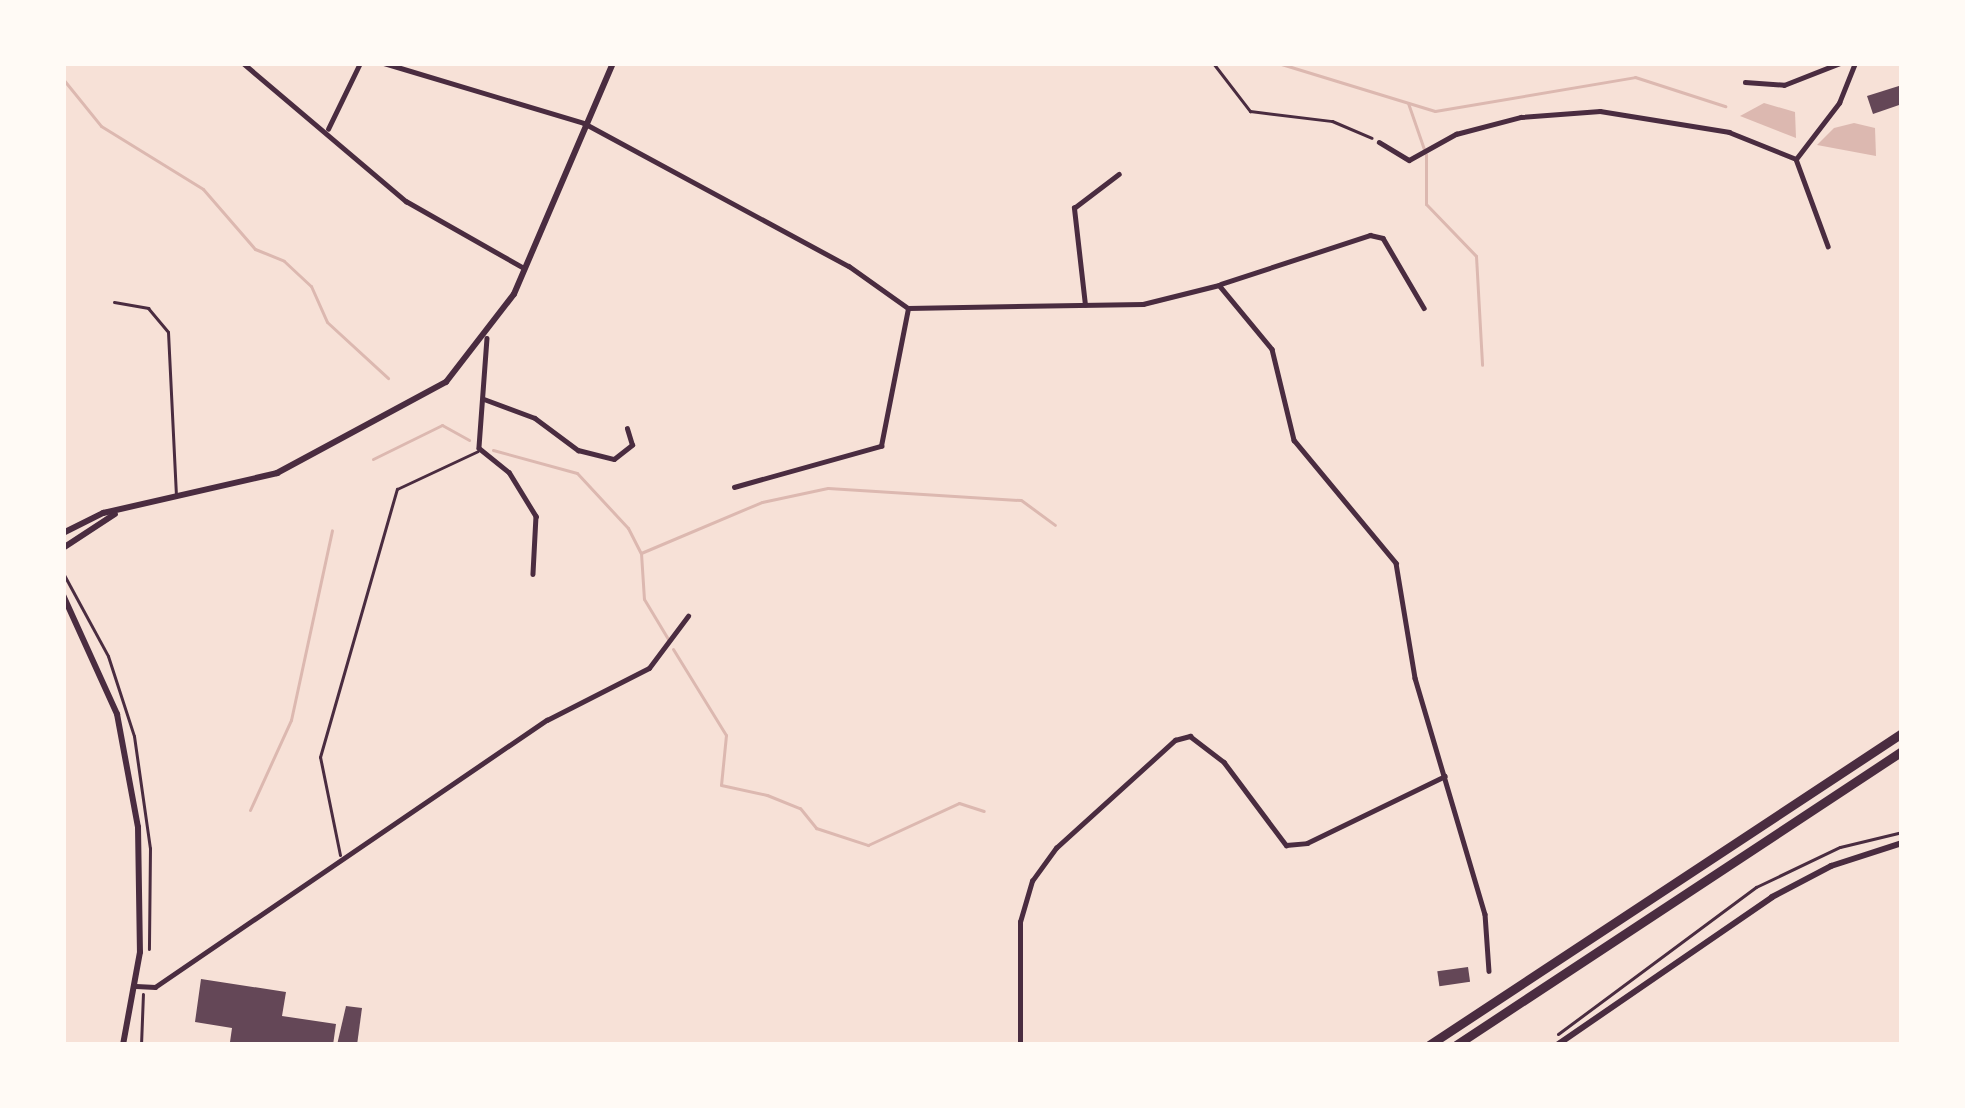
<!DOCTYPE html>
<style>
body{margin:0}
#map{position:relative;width:1965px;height:1108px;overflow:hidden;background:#f7e1d7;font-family:Barlow,sans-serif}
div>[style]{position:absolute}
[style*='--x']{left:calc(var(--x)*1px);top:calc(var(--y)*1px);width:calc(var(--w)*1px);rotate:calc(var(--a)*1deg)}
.water>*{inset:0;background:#dcb8b0}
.stream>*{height:3px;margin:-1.5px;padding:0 1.5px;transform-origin:1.5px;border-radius:1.5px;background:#dcb8b0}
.building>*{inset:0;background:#644757;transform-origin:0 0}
.path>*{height:3px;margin:-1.5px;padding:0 1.5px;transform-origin:1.5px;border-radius:1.5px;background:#4a2c40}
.service>*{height:3px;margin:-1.5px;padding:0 1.5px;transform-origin:1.5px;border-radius:1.5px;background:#4a2c40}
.minor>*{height:4.5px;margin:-2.25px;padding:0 2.25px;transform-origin:2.25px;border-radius:2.25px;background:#4a2c40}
.secondary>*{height:6px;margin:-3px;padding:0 3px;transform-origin:3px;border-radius:3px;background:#4a2c40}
.motorway>*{height:9px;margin:-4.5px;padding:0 4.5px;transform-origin:4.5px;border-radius:4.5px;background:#4a2c40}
span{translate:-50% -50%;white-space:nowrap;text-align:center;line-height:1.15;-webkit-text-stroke:12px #fffaf5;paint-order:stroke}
.frame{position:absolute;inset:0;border:66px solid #fffaf5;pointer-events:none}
</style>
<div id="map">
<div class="water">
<i style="clip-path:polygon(1764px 103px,1795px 112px,1796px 138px,1740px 116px)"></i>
<i style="clip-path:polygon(1854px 123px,1875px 128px,1876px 156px,1817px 145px,1834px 128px)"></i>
</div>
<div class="stream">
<i style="--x:1278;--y:63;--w:164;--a:17"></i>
<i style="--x:1435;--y:111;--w:203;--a:-9.6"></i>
<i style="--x:1635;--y:77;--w:95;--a:17.9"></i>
<i style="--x:63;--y:79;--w:60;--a:51"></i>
<i style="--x:101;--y:126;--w:120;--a:31.7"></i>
<i style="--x:203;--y:189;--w:79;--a:49.1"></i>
<i style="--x:255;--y:249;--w:31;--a:22"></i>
<i style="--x:284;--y:261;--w:37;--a:43"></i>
<i style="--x:311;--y:286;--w:39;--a:66"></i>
<i style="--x:327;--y:322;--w:83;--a:42.6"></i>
<i style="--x:1408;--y:103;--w:55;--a:70.9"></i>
<i style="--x:1426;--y:155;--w:49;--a:90"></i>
<i style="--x:1426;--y:204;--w:72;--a:46.1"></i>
<i style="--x:1476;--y:256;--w:109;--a:86.8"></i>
<i style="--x:493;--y:450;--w:87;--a:15.3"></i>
<i style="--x:577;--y:473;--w:75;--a:47.2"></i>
<i style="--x:628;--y:528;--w:28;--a:63"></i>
<i style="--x:641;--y:553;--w:46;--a:86.3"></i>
<i style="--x:644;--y:599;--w:47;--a:59"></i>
<i style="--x:373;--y:459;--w:77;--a:-26.2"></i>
<i style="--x:442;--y:425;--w:31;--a:29"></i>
<i style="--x:641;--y:553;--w:131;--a:-22.9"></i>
<i style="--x:762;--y:502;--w:67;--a:-12"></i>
<i style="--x:828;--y:488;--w:193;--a:3.6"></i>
<i style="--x:1021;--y:500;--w:42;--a:36.3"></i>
<i style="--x:673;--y:649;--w:101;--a:58.4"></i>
<i style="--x:726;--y:735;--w:50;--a:95.7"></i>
<i style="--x:721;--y:785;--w:47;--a:12.3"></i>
<i style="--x:767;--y:795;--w:35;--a:22"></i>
<i style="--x:800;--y:808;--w:26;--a:51"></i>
<i style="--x:816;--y:828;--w:55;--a:18.1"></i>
<i style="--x:868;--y:845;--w:100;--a:-24.8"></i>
<i style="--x:959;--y:803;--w:26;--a:18"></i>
<i style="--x:250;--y:810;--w:99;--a:-65.5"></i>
<i style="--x:291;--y:720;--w:194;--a:-77.8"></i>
</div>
<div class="building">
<i style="clip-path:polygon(1902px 85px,1902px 104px,1873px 114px,1867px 96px)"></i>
<i style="left:1468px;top:967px;width:15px;height:31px;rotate:82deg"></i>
<i style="clip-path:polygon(201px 979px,286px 992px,282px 1016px,336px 1024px,333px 1045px,230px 1042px,232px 1028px,195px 1022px)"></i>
<i style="clip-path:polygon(346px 1006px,362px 1008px,357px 1045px,337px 1045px)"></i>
</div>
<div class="path">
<i style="--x:1213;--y:63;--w:61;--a:52.4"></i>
<i style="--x:1250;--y:111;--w:83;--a:7"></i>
<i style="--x:1332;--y:121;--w:43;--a:23"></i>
<i style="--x:63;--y:573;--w:94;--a:61.5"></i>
<i style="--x:108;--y:656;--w:84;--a:72"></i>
<i style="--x:134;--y:736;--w:113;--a:81.9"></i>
<i style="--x:150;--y:848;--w:101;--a:90.6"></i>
<i style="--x:1558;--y:1034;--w:247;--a:-36.6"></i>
<i style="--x:1756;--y:887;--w:93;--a:-25.5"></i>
<i style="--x:1840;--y:847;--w:64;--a:-13.6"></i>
<i style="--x:141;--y:1045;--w:51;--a:-87.8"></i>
</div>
<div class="service">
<i style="--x:114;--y:302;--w:35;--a:10"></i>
<i style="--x:148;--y:308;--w:31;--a:50"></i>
<i style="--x:168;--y:332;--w:165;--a:87.2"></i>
<i style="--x:340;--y:855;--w:100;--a:-101.5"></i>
<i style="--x:320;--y:757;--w:279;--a:-74"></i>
<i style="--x:397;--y:489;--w:89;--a:-25.1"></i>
</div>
<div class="minor">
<i style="--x:243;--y:63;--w:214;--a:40.3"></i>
<i style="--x:406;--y:201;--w:136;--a:29.6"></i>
<i style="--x:384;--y:63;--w:209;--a:16.7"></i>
<i style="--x:584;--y:123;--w:301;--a:28.4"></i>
<i style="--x:849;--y:266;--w:72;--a:35.4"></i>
<i style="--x:908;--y:308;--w:235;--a:-1"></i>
<i style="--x:1143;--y:304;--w:78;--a:-14"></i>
<i style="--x:1219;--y:285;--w:83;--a:50.4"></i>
<i style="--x:1272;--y:349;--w:94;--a:76.4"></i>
<i style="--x:1294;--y:440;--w:160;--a:50.3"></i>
<i style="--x:1396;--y:563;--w:117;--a:80.6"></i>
<i style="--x:1415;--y:678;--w:246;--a:73.5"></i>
<i style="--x:1485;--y:914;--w:57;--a:86"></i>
<i style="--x:1745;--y:82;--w:39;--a:4"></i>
<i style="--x:1784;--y:85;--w:60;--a:-21.4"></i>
<i style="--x:328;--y:129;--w:73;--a:-64.1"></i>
<i style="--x:1379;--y:142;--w:35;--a:31"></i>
<i style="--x:1409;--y:160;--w:54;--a:-29"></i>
<i style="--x:1456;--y:134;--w:67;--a:-14.7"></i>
<i style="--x:1521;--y:117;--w:79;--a:-4.3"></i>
<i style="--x:1600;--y:111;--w:131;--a:9.2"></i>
<i style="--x:1729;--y:132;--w:72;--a:21.9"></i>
<i style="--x:1796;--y:159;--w:71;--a:-52.5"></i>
<i style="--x:1839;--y:103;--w:43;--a:-68.2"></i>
<i style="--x:1796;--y:159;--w:93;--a:69.8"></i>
<i style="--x:1221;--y:284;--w:157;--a:-18.2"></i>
<i style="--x:1370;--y:235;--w:13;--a:13"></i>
<i style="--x:1383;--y:238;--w:81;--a:59.6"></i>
<i style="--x:1085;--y:305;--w:98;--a:-96.5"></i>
<i style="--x:1074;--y:208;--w:56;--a:-37.1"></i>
<i style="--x:487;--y:338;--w:110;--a:94.2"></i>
<i style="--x:479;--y:448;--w:38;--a:39"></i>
<i style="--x:509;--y:472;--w:52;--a:58.5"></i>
<i style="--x:536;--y:516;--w:58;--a:93"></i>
<i style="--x:484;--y:399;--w:54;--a:20.4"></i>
<i style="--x:535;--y:418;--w:54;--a:36.7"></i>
<i style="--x:578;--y:450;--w:37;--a:14"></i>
<i style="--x:614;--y:459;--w:23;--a:-38"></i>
<i style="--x:632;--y:445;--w:17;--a:-107"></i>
<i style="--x:734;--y:487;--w:153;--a:-15.6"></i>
<i style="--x:881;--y:446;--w:140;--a:-78.9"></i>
<i style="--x:136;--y:986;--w:19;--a:3"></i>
<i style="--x:155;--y:987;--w:474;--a:-34.3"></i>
<i style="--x:547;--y:720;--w:114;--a:-27"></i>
<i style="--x:649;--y:668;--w:65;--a:-53.1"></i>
<i style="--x:1020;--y:1045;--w:123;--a:-90"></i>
<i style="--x:1020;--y:922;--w:43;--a:-73.7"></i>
<i style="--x:1032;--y:881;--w:41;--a:-54"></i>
<i style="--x:1056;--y:848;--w:161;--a:-42.2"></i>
<i style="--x:1175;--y:740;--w:16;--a:-15"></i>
<i style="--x:1190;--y:736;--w:43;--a:37.4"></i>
<i style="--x:1224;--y:762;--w:104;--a:53.2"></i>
<i style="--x:1286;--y:845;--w:21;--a:-5"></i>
<i style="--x:1307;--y:843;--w:153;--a:-25.9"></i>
</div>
<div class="secondary">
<i style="--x:63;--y:533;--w:45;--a:-26.6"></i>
<i style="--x:103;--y:513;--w:179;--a:-12.9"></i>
<i style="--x:277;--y:473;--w:192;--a:-28.3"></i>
<i style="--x:446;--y:382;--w:111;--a:-52.3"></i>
<i style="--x:514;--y:294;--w:251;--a:-66.8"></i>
<i style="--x:63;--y:548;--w:62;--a:-33.2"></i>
<i style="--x:63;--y:595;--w:131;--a:65.6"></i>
<i style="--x:117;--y:714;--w:115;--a:79.5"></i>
<i style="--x:138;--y:827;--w:125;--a:89.1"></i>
<i style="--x:140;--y:952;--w:95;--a:100.4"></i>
<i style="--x:1557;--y:1045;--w:261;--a:-34.5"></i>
<i style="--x:1772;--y:897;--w:67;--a:-27.7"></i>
<i style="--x:1831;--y:866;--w:75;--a:-17.9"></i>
</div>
<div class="motorway">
<i style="--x:1429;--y:1045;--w:567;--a:-33.41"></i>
<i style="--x:1456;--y:1045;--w:534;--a:-33.39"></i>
</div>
<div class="frame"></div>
</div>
